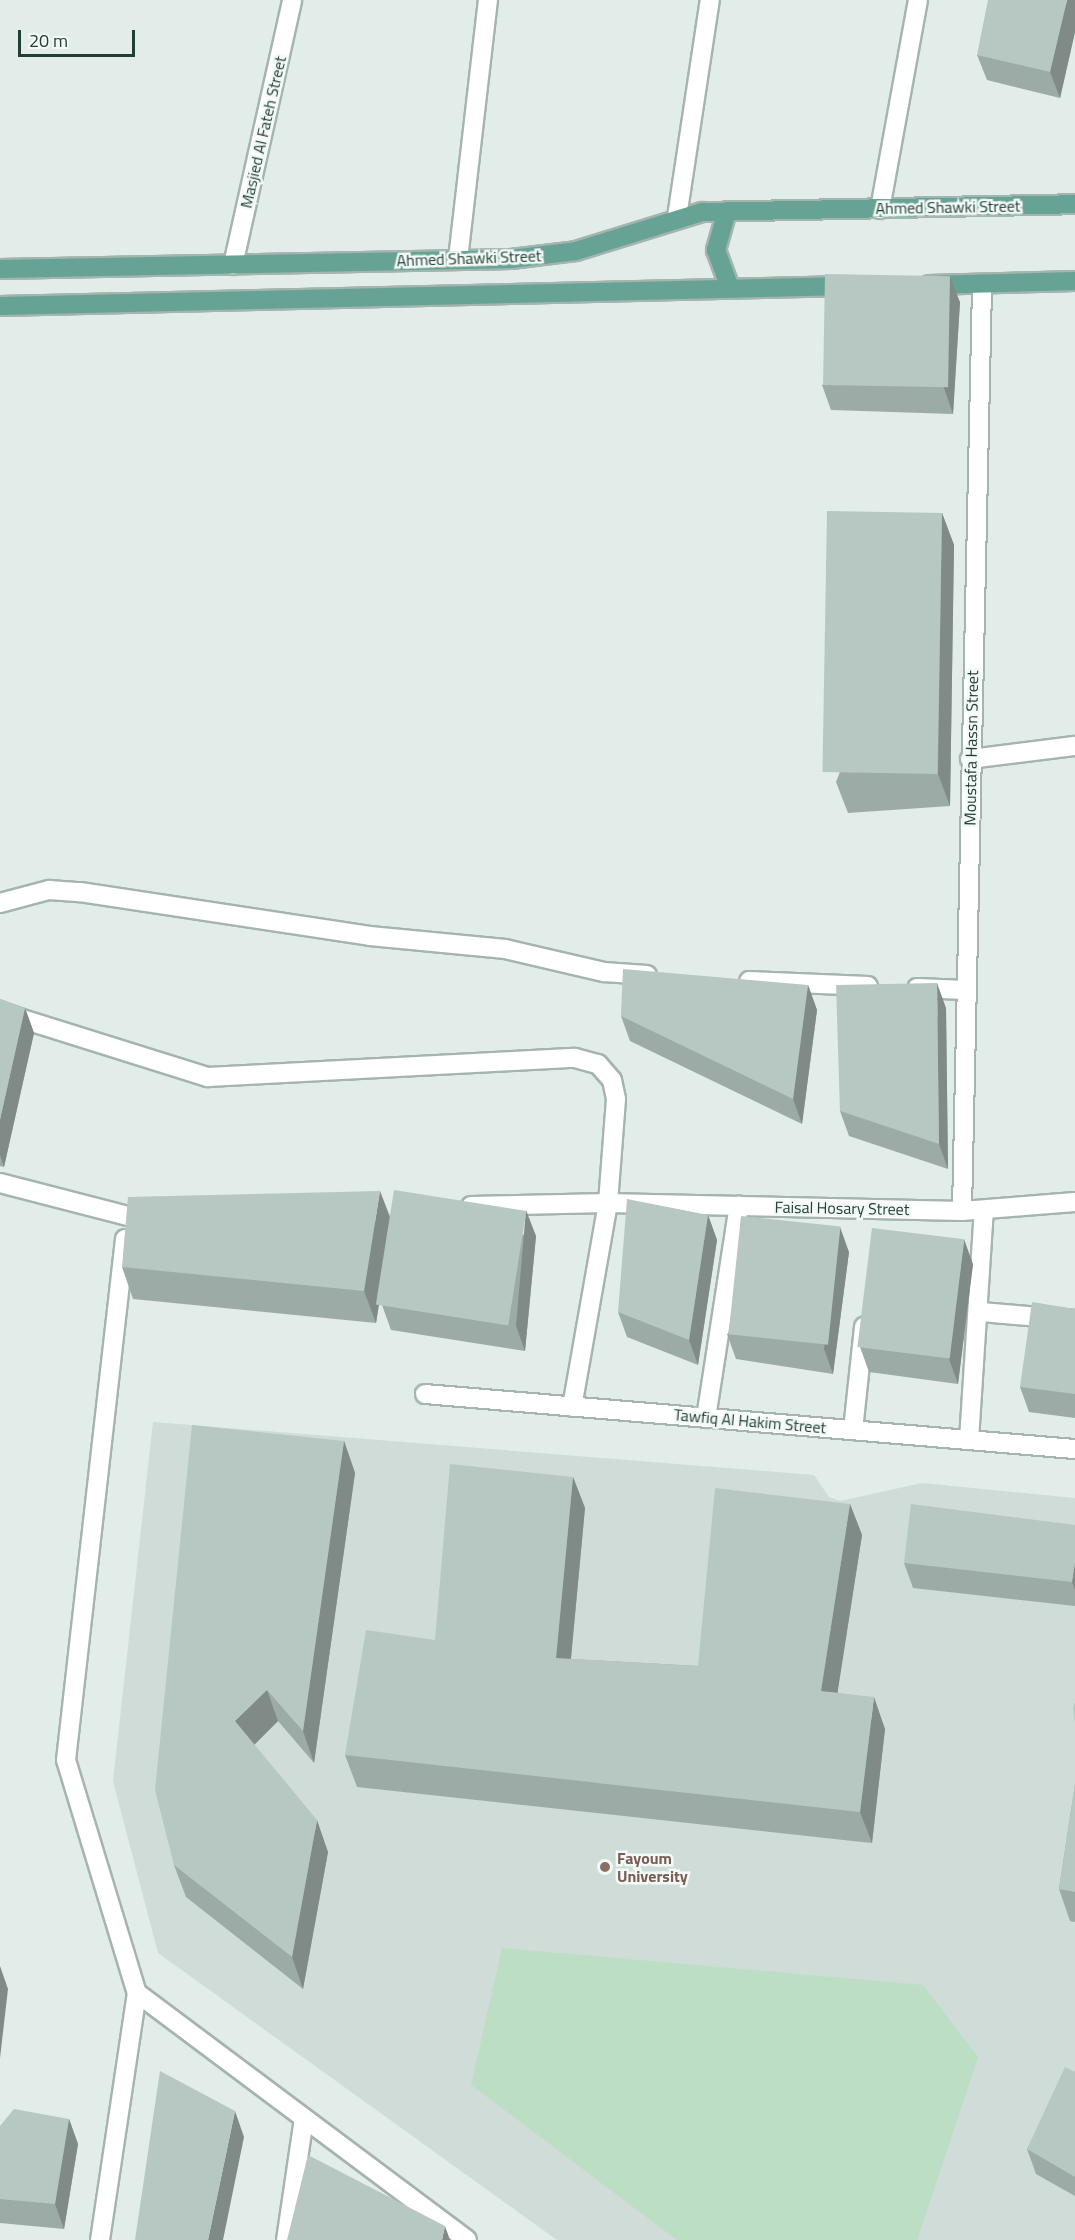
<!DOCTYPE html>
<style>
body{margin:0}
#map{position:relative;width:1075px;height:2240px;overflow:hidden;background:#e2ece8;font-family:"Titillium Web",sans-serif}
div>[style]{position:absolute}
[style*='--x']{left:calc(var(--x)*1px);top:calc(var(--y)*1px);width:calc(var(--w)*1px);rotate:calc(var(--a)*1deg)}
.built>*{inset:0;background:#d0dcd7}
.green>*{inset:0;background:#bbdec5}
.roads{filter:drop-shadow(2px 0 #a5b4af) drop-shadow(-2px 0 #a5b4af) drop-shadow(0 2px #a5b4af) drop-shadow(0 -2px #a5b4af)}
.minor>*{height:18px;margin:-9px;padding:0 9px;transform-origin:9px;border-radius:9px;background:#fff}
.primary>*{height:18px;margin:-9px;padding:0 9px;transform-origin:9px;border-radius:9px;background:#66a395}
.wall>*{inset:0;background:#9daba6}
.shaded-wall>*{inset:0;background:#808b87}
.building>*{inset:0;background:#b7c7c1;transform-origin:0 0}
.dots>*{width:16px;height:16px;translate:-50% -50%;box-sizing:border-box;border:3px solid #f3f9f6;border-radius:50%}
span{translate:-50% -50%;white-space:nowrap;text-align:center;line-height:1.15;-webkit-text-stroke:5px #f3f9f6;paint-order:stroke}
.street-label{font-size:16px;color:#223e37}
.education-label{font-size:16px;color:#785e54;font-weight:700}
.left{translate:0 -50%;text-align:left}
.scale{position:absolute;left:18px;top:30px;width:117px;height:27px;box-sizing:border-box;border:3px solid #223e37;border-top:0;padding-left:8px;font-size:18px;line-height:21px;white-space:nowrap;color:#223e37;-webkit-text-stroke:4px #f3f9f6;paint-order:stroke}
</style>
<div id="map">
<div class="built">
<i style="clip-path:polygon(153px 1422px,814px 1475px,829px 1497px,840px 1501px,922px 1483px,1075px 1498px,1075px 2240px,557px 2240px,158px 1953px,113px 1781px)"></i>
</div>
<div class="green">
<i style="clip-path:polygon(502px 1948px,923px 1985px,978px 2057px,917px 2240px,677px 2240px,471px 2085px)"></i>
</div>
<div class="roads">
<div class="minor">
<i style="--x:880;--y:209;--w:212;--a:-79.7"></i>
<i style="--x:677;--y:217;--w:219;--a:-81.4"></i>
<i style="--x:458;--y:259;--w:261;--a:-83.4"></i>
<i style="--x:233;--y:265;--w:271;--a:-77.4"></i>
<i style="--x:970;--y:759;--w:106;--a:-7.1"></i>
<i style="--x:0;--y:903;--w:51;--a:-14.9"></i>
<i style="--x:49;--y:890;--w:31;--a:4"></i>
<i style="--x:80;--y:892;--w:293;--a:8.6"></i>
<i style="--x:370;--y:936;--w:136;--a:5.5"></i>
<i style="--x:505;--y:949;--w:102;--a:13.1"></i>
<i style="--x:604;--y:972;--w:43;--a:4"></i>
<i style="--x:749;--y:981;--w:119;--a:2.4"></i>
<i style="--x:917;--y:988;--w:49;--a:2.3"></i>
<i style="--x:0;--y:1012;--w:218;--a:17.4"></i>
<i style="--x:208;--y:1077;--w:367;--a:-3"></i>
<i style="--x:575;--y:1058;--w:24;--a:15"></i>
<i style="--x:598;--y:1064;--w:21;--a:49"></i>
<i style="--x:612;--y:1080;--w:19;--a:78"></i>
<i style="--x:616;--y:1099;--w:104;--a:94.4"></i>
<i style="--x:608;--y:1203;--w:207;--a:100"></i>
<i style="--x:0;--y:1183;--w:132;--a:14.5"></i>
<i style="--x:128;--y:1216;--w:22;--a:3"></i>
<i style="--x:471;--y:1206;--w:137;--a:-1.3"></i>
<i style="--x:608;--y:1203;--w:354;--a:1.3"></i>
<i style="--x:962;--y:1211;--w:113;--a:-4.6"></i>
<i style="--x:962;--y:1211;--w:927;--a:-88.76"></i>
<i style="--x:125;--y:1239;--w:524;--a:96.46"></i>
<i style="--x:66;--y:1760;--w:244;--a:73.1"></i>
<i style="--x:137;--y:1993;--w:412;--a:36.8"></i>
<i style="--x:981;--y:1312;--w:94;--a:4.9"></i>
<i style="--x:425;--y:1394;--w:652;--a:4.84"></i>
<i style="--x:706;--y:1418;--w:215;--a:-81.2"></i>
<i style="--x:853;--y:1430;--w:104;--a:-83.9"></i>
<i style="--x:969;--y:1440;--w:229;--a:-86.3"></i>
<i style="--x:100;--y:2240;--w:250;--a:-81.5"></i>
<i style="--x:286;--y:2240;--w:123;--a:-81.6"></i>
</div>
<div class="primary">
<i style="--x:727;--y:211;--w:41;--a:105.8"></i>
<i style="--x:716;--y:250;--w:40;--a:69.8"></i>
<i style="--x:0;--y:269;--w:511;--a:-1.12"></i>
<i style="--x:511;--y:259;--w:65;--a:-7"></i>
<i style="--x:576;--y:251;--w:132;--a:-17.2"></i>
<i style="--x:702;--y:212;--w:373;--a:-1.2"></i>
<i style="--x:929;--y:285;--w:146;--a:-1.6"></i>
<i style="--x:0;--y:306;--w:847;--a:-1.35"></i>
</div>
</div>
<div class="wall">
<i style="clip-path:polygon(1075px 0,1075px 32px,1060px 98px,987px 80px,977px 55px)"></i>
<i style="clip-path:polygon(960px 302px,953px 414px,831px 410px,822px 385px)"></i>
<i style="clip-path:polygon(942px 513px,954px 545px,950px 806px,848px 813px,836px 782px)"></i>
<i style="clip-path:polygon(808px 985px,817px 1010px,802px 1124px,630px 1041px,621px 1016px)"></i>
<i style="clip-path:polygon(0 999px,25px 1008px,34px 1033px,4px 1167px,0 1166px)"></i>
<i style="clip-path:polygon(946px 1008px,948px 1169px,849px 1136px,840px 1111px)"></i>
<i style="clip-path:polygon(708px 1215px,717px 1240px,698px 1365px,627px 1337px,618px 1312px)"></i>
<i style="clip-path:polygon(391px 1220px,536px 1236px,525px 1351px,391px 1330px,382px 1305px,389px 1241px,376px 1323px,133px 1299px,122px 1267px)"></i>
<i style="clip-path:polygon(849px 1252px,833px 1374px,736px 1359px,727px 1334px)"></i>
<i style="clip-path:polygon(973px 1264px,958px 1384px,869px 1372px,860px 1347px)"></i>
<i style="clip-path:polygon(1075px 1309px,1075px 1418px,1029px 1412px,1020px 1387px)"></i>
<i style="clip-path:polygon(344px 1441px,355px 1473px,314px 1763px,278px 1721px,254px 1745px,328px 1852px,303px 1989px,186px 1897px,174px 1865px)"></i>
<i style="clip-path:polygon(573px 1477px,585px 1508px,571px 1659px,698px 1666px,850px 1504px,862px 1535px,837px 1693px,885px 1729px,872px 1843px,357px 1787px,345px 1755px,435px 1640px)"></i>
<i style="clip-path:polygon(1075px 1525px,1075px 1606px,913px 1588px,904px 1563px)"></i>
<i style="clip-path:polygon(1075px 1784px,1075px 1922px,1070px 1921px,1059px 1889px)"></i>
<i style="clip-path:polygon(1075px 2072px,1075px 2196px,1036px 2174px,1027px 2149px)"></i>
<i style="clip-path:polygon(69px 2119px,78px 2144px,64px 2229px,0 2223px,0 2126px)"></i>
</div>
<div class="shaded-wall">
<i style="clip-path:polygon(1067px 0,1075px 0,1075px 32px,1060px 98px,1050px 72px)"></i>
<i style="clip-path:polygon(950px 277px,960px 302px,953px 414px,944px 388px)"></i>
<i style="clip-path:polygon(942px 513px,954px 545px,950px 806px,938px 774px)"></i>
<i style="clip-path:polygon(937px 983px,946px 1008px,948px 1169px,939px 1144px)"></i>
<i style="clip-path:polygon(808px 985px,817px 1010px,802px 1124px,793px 1099px)"></i>
<i style="clip-path:polygon(25px 1008px,34px 1033px,4px 1167px,0 1155px,0 1120px)"></i>
<i style="clip-path:polygon(380px 1191px,392px 1222px,376px 1323px,364px 1291px)"></i>
<i style="clip-path:polygon(526px 1210px,536px 1236px,525px 1351px,516px 1326px)"></i>
<i style="clip-path:polygon(708px 1215px,717px 1240px,698px 1365px,689px 1340px)"></i>
<i style="clip-path:polygon(840px 1227px,849px 1252px,833px 1374px,824px 1349px)"></i>
<i style="clip-path:polygon(964px 1239px,973px 1264px,958px 1384px,949px 1359px)"></i>
<i style="clip-path:polygon(344px 1441px,355px 1473px,314px 1763px,303px 1731px)"></i>
<i style="clip-path:polygon(573px 1477px,585px 1508px,568px 1689px,556px 1658px)"></i>
<i style="clip-path:polygon(850px 1504px,862px 1535px,833px 1722px,821px 1691px)"></i>
<i style="clip-path:polygon(1075px 1563px,1075px 1590px,1072px 1582px)"></i>
<i style="clip-path:polygon(267px 1690px,278px 1721px,246px 1753px,235px 1721px)"></i>
<i style="clip-path:polygon(874px 1697px,885px 1729px,872px 1843px,860px 1812px)"></i>
<i style="clip-path:polygon(317px 1820px,328px 1852px,303px 1989px,292px 1957px)"></i>
<i style="clip-path:polygon(0 1966px,8px 1989px,0 2058px)"></i>
<i style="clip-path:polygon(235px 2111px,244px 2137px,223px 2240px,208px 2240px)"></i>
<i style="clip-path:polygon(69px 2119px,78px 2144px,64px 2229px,55px 2204px)"></i>
<i style="clip-path:polygon(445px 2226px,450px 2240px,442px 2240px)"></i>
</div>
<div class="building">
<i style="clip-path:polygon(988px 0,1067px 0,1050px 72px,977px 55px)"></i>
<i style="left:825px;top:274px;width:125px;height:111px;rotate:1deg"></i>
<i style="left:942px;top:513px;width:261px;height:115px;rotate:91deg"></i>
<i style="clip-path:polygon(623px 969px,808px 985px,793px 1099px,621px 1016px)"></i>
<i style="clip-path:polygon(937px 983px,939px 1144px,840px 1111px,836px 985px)"></i>
<i style="clip-path:polygon(0 999px,25px 1008px,0 1120px)"></i>
<i style="left:394px;top:1190px;width:134px;height:116px;rotate:9deg"></i>
<i style="clip-path:polygon(380px 1191px,364px 1291px,122px 1267px,128px 1197px)"></i>
<i style="clip-path:polygon(627px 1199px,708px 1215px,689px 1340px,618px 1312px)"></i>
<i style="left:741px;top:1216px;width:100px;height:119px;rotate:6deg"></i>
<i style="left:872px;top:1228px;width:93px;height:120px;rotate:7deg"></i>
<i style="clip-path:polygon(1032px 1302px,1075px 1309px,1075px 1394px,1020px 1387px)"></i>
<i style="clip-path:polygon(192px 1425px,344px 1441px,303px 1731px,267px 1690px,235px 1721px,317px 1820px,292px 1957px,174px 1865px,155px 1790px)"></i>
<i style="clip-path:polygon(450px 1464px,573px 1477px,556px 1658px,698px 1666px,715px 1488px,850px 1504px,821px 1691px,874px 1697px,860px 1812px,345px 1755px,366px 1630px,435px 1640px)"></i>
<i style="clip-path:polygon(911px 1504px,1075px 1525px,1075px 1563px,1072px 1582px,904px 1563px)"></i>
<i style="clip-path:polygon(1075px 1702px,1075px 1725px,1073px 1707px)"></i>
<i style="clip-path:polygon(1075px 1784px,1075px 1892px,1059px 1889px)"></i>
<i style="clip-path:polygon(1065px 2067px,1075px 2072px,1075px 2177px,1027px 2149px)"></i>
<i style="clip-path:polygon(160px 2071px,235px 2111px,208px 2240px,135px 2240px)"></i>
<i style="clip-path:polygon(14px 2109px,69px 2119px,55px 2204px,0 2199px,0 2126px)"></i>
<i style="clip-path:polygon(308px 2155px,445px 2226px,442px 2240px,287px 2240px)"></i>
</div>
<div class="dots">
<i style="left:605px;top:1867px;background:#8d6e63"></i>
</div>
<div class="street-label">
<span style="left:263px;top:132px;rotate:-77deg">Masjied Al Fateh Street</span>
<span style="left:948px;top:207px;rotate:-1deg">Ahmed Shawki Street</span>
<span style="left:469px;top:258px;rotate:-2deg">Ahmed Shawki Street</span>
<span style="left:971px;top:748px;rotate:-89deg">Moustafa Hassn Street</span>
<span style="left:842px;top:1208px;rotate:1deg">Faisal Hosary Street</span>
<span style="left:750px;top:1421px;rotate:5deg">Tawfiq Al Hakim Street</span>
</div>
<div class="education-label">
<span class="left" style="left:617px;top:1867px">Fayoum<br>University</span>
</div>
<div class="scale">20 m</div>
</div>
